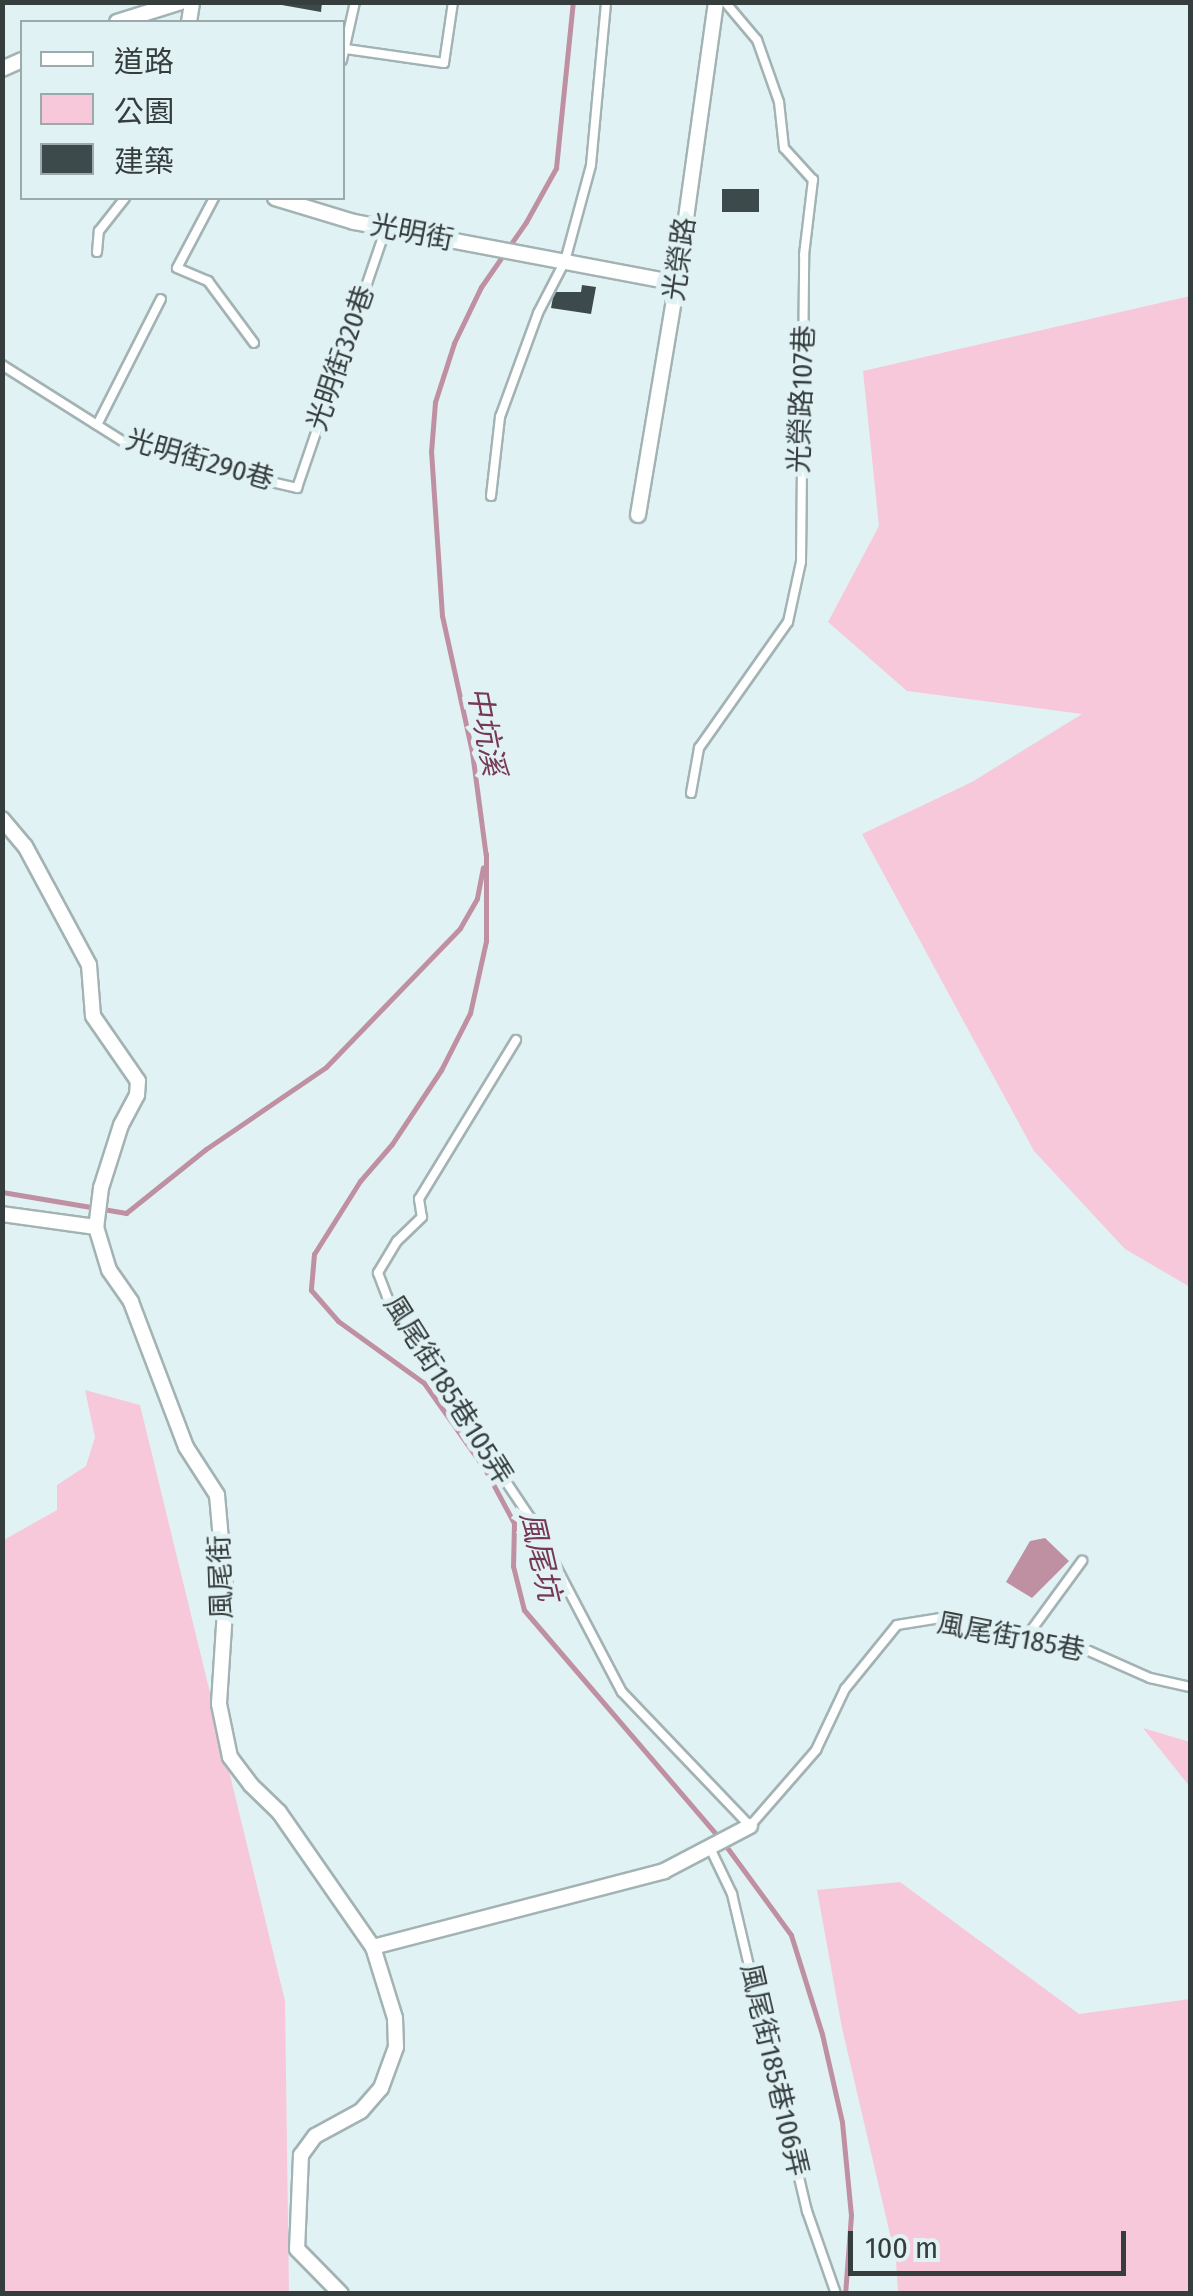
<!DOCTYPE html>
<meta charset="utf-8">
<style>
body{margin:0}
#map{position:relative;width:1193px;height:2296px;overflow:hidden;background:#e1f2f4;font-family:"Fira Sans Condensed","Noto Sans TC",sans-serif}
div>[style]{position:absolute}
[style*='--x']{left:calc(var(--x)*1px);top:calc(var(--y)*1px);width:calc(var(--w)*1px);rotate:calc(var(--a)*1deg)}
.green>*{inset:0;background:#f7c8da}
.water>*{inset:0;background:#bf90a2}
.stream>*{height:5px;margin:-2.5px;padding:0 2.5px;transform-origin:2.5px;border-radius:2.5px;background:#bf90a2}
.building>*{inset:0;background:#3c4a4b;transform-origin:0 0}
.roads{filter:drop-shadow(2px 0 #a3b3b4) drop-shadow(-2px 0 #a3b3b4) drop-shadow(0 2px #a3b3b4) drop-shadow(0 -2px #a3b3b4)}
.lane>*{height:8px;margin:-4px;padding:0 4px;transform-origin:4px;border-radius:4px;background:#fff}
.street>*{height:14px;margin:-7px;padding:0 7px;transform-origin:7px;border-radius:7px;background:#fff}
span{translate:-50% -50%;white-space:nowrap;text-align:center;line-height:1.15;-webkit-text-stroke:10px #e1f2f4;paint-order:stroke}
.street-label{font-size:28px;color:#363d3d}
.water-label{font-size:30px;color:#763955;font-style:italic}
.frame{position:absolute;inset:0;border:5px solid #363d3d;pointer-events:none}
.legend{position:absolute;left:20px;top:20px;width:325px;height:180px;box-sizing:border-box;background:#e1f2f4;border:2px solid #9daaab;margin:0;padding:12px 18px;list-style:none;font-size:30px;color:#363d3d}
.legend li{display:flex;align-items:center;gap:20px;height:50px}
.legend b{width:50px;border:2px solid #9daaab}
.scale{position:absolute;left:848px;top:2231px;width:278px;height:45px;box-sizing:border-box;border:5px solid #363d3d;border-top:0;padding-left:12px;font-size:30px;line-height:35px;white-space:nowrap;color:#363d3d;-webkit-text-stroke:8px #e1f2f4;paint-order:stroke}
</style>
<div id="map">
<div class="green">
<i style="clip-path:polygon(1190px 296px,1190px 1287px,1125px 1249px,1034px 1151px,862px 834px,972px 782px,1082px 714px,907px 691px,828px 622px,879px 526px,863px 371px)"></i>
<i style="clip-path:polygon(85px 1390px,140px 1405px,285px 2001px,289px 2293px,3px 2293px,2px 1541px,57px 1510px,57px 1485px,86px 1466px,95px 1437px)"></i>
<i style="clip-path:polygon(1143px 1728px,1190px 1742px,1190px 1787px)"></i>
<i style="clip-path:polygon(900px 1882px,1079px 2014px,1190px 1999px,1190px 2293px,898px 2293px,896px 2260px,842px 2028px,817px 1890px)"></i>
</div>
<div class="water">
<i style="clip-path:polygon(1045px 1538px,1069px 1561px,1032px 1598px,1006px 1582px,1030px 1541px)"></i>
</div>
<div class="stream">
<i style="--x:486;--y:854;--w:87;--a:90"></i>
<i style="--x:486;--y:941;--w:74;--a:102.5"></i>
<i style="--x:470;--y:1013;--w:64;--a:117"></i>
<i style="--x:441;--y:1070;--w:89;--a:123.5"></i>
<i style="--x:392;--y:1144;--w:49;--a:130.9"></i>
<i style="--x:360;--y:1181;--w:86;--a:122.2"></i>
<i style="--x:314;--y:1254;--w:36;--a:95"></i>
<i style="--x:311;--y:1290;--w:41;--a:48.9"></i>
<i style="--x:338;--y:1321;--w:106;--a:35.8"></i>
<i style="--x:424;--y:1383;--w:105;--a:54.7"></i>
<i style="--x:485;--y:1469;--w:61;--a:61.8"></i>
<i style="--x:514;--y:1523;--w:43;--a:91.3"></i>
<i style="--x:513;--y:1566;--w:45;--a:76"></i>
<i style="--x:524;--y:1610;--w:306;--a:49.4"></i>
<i style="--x:723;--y:1842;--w:115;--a:53.8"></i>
<i style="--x:791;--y:1935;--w:104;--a:72.6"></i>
<i style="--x:822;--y:2034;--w:90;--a:77.2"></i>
<i style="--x:842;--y:2122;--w:93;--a:84.5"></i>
<i style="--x:851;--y:2215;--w:79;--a:94.3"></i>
<i style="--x:486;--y:857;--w:106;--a:-97.6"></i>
<i style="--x:472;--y:752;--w:139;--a:-102.4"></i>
<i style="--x:442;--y:616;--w:164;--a:-93.8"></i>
<i style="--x:431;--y:452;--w:50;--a:-85.4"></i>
<i style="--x:435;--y:402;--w:62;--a:-72.1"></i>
<i style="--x:454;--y:343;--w:62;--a:-64.3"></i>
<i style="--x:481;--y:287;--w:79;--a:-55.3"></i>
<i style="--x:526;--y:222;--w:62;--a:-60.9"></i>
<i style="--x:556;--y:168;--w:167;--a:-84.2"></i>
<i style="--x:2;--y:1192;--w:126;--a:9.6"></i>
<i style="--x:126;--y:1213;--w:102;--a:-38.7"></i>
<i style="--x:206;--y:1149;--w:145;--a:-34.3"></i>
<i style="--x:326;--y:1067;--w:193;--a:-46"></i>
<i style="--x:460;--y:928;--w:34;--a:-60"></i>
<i style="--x:477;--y:898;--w:31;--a:-79"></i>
</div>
<div class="building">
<i style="clip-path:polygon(265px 2px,322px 2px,321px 12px)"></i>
<i style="left:722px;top:189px;width:37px;height:23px"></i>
<i style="clip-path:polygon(582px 285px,596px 287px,591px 314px,551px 308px,554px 292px,581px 292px)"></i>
</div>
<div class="roads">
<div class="lane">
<i style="--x:346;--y:49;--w:99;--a:8.1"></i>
<i style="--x:444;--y:63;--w:62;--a:-81.6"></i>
<i style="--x:342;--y:60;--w:59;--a:-77.4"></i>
<i style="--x:214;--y:198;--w:79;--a:117.9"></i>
<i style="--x:177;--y:268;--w:34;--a:23"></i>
<i style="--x:208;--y:281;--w:77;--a:53.4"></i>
<i style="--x:97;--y:252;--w:21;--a:-85"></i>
<i style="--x:99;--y:231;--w:42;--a:-51.8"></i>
<i style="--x:2;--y:365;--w:144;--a:32.3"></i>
<i style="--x:124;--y:442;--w:72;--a:17.7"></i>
<i style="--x:193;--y:464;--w:107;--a:13"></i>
<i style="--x:297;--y:488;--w:275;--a:-71.1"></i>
<i style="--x:97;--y:425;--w:141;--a:-63.1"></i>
<i style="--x:491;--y:496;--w:80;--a:-83.5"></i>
<i style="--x:500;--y:417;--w:111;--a:-69.9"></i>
<i style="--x:538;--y:313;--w:59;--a:-62.6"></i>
<i style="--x:565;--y:261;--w:99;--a:-74.8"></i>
<i style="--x:591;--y:165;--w:164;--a:-84.7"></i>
<i style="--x:691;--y:793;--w:46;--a:-79.9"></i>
<i style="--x:699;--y:748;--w:154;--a:-54.8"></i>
<i style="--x:788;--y:622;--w:61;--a:-77.8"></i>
<i style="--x:801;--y:562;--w:307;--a:-89.4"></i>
<i style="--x:804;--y:255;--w:76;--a:-83.2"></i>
<i style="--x:813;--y:180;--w:43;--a:-132.2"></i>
<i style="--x:784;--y:148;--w:46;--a:-96.2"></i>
<i style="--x:779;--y:102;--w:66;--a:-109.5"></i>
<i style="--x:757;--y:40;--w:50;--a:-130.1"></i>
<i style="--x:516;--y:1040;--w:186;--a:121.4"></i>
<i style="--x:419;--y:1199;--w:18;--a:81"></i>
<i style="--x:422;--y:1217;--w:35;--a:136"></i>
<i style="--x:397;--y:1241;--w:37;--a:121"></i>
<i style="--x:378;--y:1273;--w:26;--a:69"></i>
<i style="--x:387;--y:1297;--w:94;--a:58.5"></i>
<i style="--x:436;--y:1377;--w:171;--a:56.2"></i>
<i style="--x:531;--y:1519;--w:195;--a:62.3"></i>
<i style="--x:622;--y:1692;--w:185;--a:46.3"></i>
<i style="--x:750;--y:1826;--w:101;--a:-49"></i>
<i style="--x:816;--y:1750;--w:68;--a:-64.6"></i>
<i style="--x:845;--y:1689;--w:82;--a:-50.9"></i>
<i style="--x:897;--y:1625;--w:44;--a:-9.2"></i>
<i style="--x:940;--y:1618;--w:86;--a:17"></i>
<i style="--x:1022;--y:1643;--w:67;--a:6.8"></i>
<i style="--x:1089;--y:1651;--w:67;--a:23.9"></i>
<i style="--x:1150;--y:1678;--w:41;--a:12.7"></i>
<i style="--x:1022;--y:1643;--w:102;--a:-53.8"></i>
<i style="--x:710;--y:1848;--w:51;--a:64.4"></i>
<i style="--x:732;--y:1894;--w:326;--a:76.7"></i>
<i style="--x:807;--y:2211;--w:88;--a:70.7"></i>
</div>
<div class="street">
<i style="--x:117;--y:22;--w:67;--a:-17.4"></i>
<i style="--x:189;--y:22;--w:20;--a:-81"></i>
<i style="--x:2;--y:69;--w:22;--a:-24"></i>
<i style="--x:275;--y:198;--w:83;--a:16.9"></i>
<i style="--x:354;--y:222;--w:329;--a:10.7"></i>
<i style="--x:638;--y:515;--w:235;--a:-80.5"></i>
<i style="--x:677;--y:283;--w:284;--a:-82.1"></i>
<i style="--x:2;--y:819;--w:35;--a:50"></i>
<i style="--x:25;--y:846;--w:135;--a:61.7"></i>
<i style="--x:89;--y:965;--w:51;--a:85.5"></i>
<i style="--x:93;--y:1016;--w:79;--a:55.3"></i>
<i style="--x:138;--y:1081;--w:14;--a:94"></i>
<i style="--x:137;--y:1095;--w:34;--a:118"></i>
<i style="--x:121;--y:1125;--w:66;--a:107.6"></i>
<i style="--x:101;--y:1188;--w:39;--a:97"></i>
<i style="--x:96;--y:1227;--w:45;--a:73.2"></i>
<i style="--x:109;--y:1270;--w:39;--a:55"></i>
<i style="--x:131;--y:1302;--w:155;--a:69.2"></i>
<i style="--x:186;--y:1447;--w:57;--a:57.1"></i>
<i style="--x:217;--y:1495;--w:100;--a:84.9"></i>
<i style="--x:226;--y:1595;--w:109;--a:93.7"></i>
<i style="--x:219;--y:1704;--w:54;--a:78.3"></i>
<i style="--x:230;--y:1757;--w:35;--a:53"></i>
<i style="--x:251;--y:1785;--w:39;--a:44"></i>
<i style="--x:279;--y:1812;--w:165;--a:55.2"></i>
<i style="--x:373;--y:1947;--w:74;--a:72.8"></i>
<i style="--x:395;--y:2018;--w:29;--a:88"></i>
<i style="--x:396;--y:2047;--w:44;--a:110.1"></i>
<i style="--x:381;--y:2088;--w:30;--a:131"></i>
<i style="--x:361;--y:2111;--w:52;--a:151.5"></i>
<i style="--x:315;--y:2136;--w:24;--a:126"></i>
<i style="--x:301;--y:2155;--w:94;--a:92.4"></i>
<i style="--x:297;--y:2249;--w:63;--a:45.6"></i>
<i style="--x:2;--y:1214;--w:95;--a:7.9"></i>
<i style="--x:373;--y:1947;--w:301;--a:-14.6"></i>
<i style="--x:664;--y:1871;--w:97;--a:-27.6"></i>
</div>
</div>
<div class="street-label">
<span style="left:412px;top:233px;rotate:11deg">光明街</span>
<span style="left:680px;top:259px;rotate:-82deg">光榮路</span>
<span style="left:341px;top:358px;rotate:-71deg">光明街320巷</span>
<span style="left:802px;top:399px;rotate:-88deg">光榮路107巷</span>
<span style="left:200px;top:460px;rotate:16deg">光明街290巷</span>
<span style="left:448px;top:1390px;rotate:58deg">風尾街185巷105弄</span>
<span style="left:221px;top:1577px;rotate:-92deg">風尾街</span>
<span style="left:1011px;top:1637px;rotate:11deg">風尾街185巷</span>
<span style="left:774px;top:2070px;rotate:77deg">風尾街185巷106弄</span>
</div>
<div class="water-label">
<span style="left:486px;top:731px;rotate:79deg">中坑溪</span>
<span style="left:540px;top:1556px;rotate:77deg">風尾坑</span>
</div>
<div class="frame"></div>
<ul class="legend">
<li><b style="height:12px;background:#fff"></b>道路</li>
<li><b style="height:28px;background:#f7c8da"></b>公園</li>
<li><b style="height:28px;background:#3c4a4b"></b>建築</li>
</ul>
<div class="scale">100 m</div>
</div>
